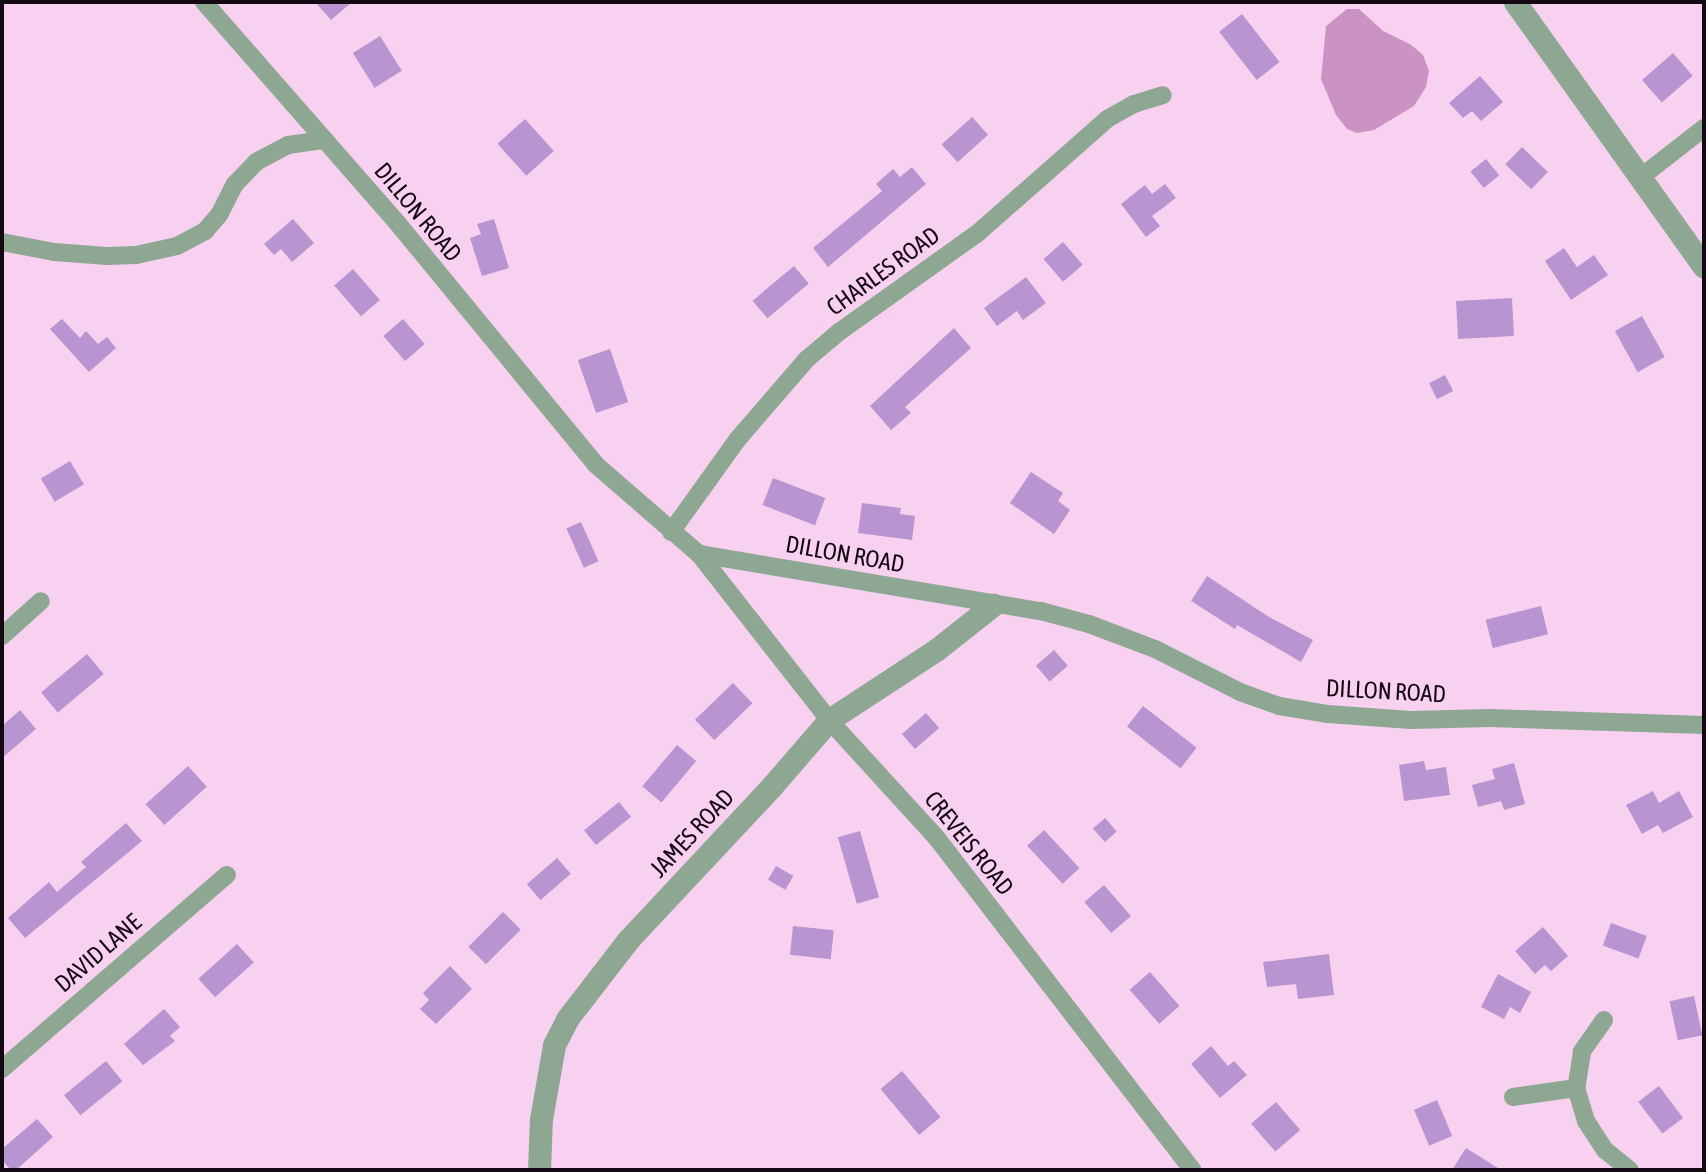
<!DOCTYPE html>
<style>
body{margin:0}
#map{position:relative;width:1706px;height:1172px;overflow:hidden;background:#f8d1f1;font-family:"Asap Condensed",sans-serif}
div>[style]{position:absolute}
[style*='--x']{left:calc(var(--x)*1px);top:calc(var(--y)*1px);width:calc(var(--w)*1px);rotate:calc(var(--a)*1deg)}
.water>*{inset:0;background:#cb93c3}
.building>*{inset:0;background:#b894d0;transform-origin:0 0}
.minor>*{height:18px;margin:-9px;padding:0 9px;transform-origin:9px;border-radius:9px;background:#8da793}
.tertiary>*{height:23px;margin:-11.5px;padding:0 11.5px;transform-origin:11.5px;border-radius:11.5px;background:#8da793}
span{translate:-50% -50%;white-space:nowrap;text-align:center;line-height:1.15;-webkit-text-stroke:7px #f8d1f1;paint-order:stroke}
.street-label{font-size:24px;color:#140813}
.frame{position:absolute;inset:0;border:4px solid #140813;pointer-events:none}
</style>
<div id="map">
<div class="water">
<i style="clip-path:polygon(1347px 9px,1359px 9px,1383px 31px,1410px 44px,1423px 55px,1429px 71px,1426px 87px,1414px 106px,1374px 130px,1357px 133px,1347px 129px,1336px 115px,1321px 79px,1326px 26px)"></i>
</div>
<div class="building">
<i style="clip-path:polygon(315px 2px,352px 2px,331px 20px)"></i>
<i style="left:1242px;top:14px;width:61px;height:29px;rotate:52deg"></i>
<i style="left:380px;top:36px;width:41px;height:32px;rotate:58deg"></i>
<i style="left:1673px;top:53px;width:30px;height:41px;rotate:49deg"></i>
<i style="clip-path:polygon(1480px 76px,1503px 102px,1481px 121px,1472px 111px,1463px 118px,1449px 103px)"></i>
<i style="left:972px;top:117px;width:24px;height:41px;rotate:48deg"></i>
<i style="left:525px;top:119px;width:43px;height:37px;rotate:48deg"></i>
<i style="left:1522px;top:147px;width:36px;height:24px;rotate:44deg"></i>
<i style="left:1486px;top:159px;width:21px;height:20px;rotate:51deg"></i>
<i style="clip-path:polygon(912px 167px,926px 184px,828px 267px,813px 248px,882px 191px,876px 184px,893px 169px,900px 177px)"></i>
<i style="clip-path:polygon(1165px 184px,1176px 198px,1152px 216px,1160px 226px,1146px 237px,1121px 204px,1145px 185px,1152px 194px)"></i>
<i style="clip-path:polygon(293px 219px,314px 243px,292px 262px,281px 249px,274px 255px,264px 244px)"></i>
<i style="clip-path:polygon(494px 219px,509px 268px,482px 276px,470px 238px,481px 234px,477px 224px)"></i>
<i style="left:1063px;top:242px;width:30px;height:26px;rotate:49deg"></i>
<i style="clip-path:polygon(1564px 248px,1577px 267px,1594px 255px,1608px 275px,1571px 300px,1545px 261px)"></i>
<i style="left:794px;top:266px;width:23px;height:54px;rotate:50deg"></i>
<i style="left:353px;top:269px;width:41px;height:25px;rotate:49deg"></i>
<i style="clip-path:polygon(1026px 277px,1046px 303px,1023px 320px,1017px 311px,997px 326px,984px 308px)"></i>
<i style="left:1512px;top:298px;width:38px;height:56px;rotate:87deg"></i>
<i style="left:1642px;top:316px;width:47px;height:31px;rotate:61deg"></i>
<i style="clip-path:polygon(62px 319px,80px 338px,86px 331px,98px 344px,107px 337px,116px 348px,89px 372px,50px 329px)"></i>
<i style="left:403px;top:319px;width:33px;height:26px;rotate:49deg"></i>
<i style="clip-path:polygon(954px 328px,971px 348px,905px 407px,911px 413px,891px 430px,870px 406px)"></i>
<i style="left:610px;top:349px;width:56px;height:34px;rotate:71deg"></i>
<i style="left:1445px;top:375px;width:18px;height:18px;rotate:63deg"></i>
<i style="left:70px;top:461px;width:27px;height:34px;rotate:59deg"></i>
<i style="clip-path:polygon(1031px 472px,1063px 493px,1058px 501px,1070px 510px,1054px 534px,1010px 503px)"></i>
<i style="left:773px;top:478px;width:56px;height:29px;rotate:21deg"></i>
<i style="clip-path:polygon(862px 503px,901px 508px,900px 514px,915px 516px,912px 540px,858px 533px)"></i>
<i style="left:581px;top:522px;width:43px;height:16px;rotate:66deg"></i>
<i style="clip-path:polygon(1207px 576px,1269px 617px,1313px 640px,1301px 662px,1237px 625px,1235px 629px,1191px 601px)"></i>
<i style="left:1541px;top:606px;width:29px;height:57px;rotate:76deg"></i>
<i style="left:1054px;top:650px;width:21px;height:24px;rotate:49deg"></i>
<i style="left:87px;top:654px;width:26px;height:60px;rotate:50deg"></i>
<i style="left:733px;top:683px;width:28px;height:53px;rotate:46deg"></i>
<i style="left:1143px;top:706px;width:68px;height:26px;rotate:38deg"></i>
<i style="clip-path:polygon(20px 710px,36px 729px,2px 758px,2px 726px)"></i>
<i style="left:926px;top:713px;width:20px;height:32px;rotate:49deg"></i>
<i style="left:677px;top:745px;width:25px;height:54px;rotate:40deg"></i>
<i style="clip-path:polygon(1424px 761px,1426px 770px,1446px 767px,1450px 795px,1404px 801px,1399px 765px)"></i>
<i style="clip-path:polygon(1514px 763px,1525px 804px,1504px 810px,1501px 801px,1478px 807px,1472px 785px,1495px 779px,1492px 769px)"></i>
<i style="left:188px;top:766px;width:28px;height:57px;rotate:48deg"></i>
<i style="clip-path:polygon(1653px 791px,1659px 803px,1679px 791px,1693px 817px,1663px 833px,1658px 825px,1642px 834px,1626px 805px)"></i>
<i style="left:619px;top:802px;width:19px;height:45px;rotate:51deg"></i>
<i style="left:1105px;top:818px;width:18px;height:16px;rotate:49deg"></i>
<i style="clip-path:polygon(126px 823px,142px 841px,25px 938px,8px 918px,49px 882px,57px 892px,86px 867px,81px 862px)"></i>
<i style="left:1044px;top:830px;width:52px;height:23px;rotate:47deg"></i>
<i style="left:860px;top:831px;width:69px;height:23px;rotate:74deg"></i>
<i style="left:557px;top:858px;width:21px;height:40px;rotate:49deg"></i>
<i style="left:776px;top:866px;width:20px;height:16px;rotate:30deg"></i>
<i style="left:1104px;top:885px;width:41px;height:26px;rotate:49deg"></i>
<i style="left:503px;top:912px;width:25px;height:49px;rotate:45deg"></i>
<i style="left:1611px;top:923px;width:38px;height:24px;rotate:20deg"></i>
<i style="left:793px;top:926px;width:41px;height:29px;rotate:6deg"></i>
<i style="clip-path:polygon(1543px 927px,1568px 956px,1551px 971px,1545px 965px,1535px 974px,1515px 951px)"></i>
<i style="left:237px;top:944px;width:25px;height:52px;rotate:48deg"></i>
<i style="clip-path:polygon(1329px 954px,1334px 995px,1298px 999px,1296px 984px,1267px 987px,1263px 962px)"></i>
<i style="clip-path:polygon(450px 966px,472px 989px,436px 1024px,420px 1009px,429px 1000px,423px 993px)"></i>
<i style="left:1150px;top:972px;width:45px;height:27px;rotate:49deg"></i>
<i style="clip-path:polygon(1498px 974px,1531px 992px,1520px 1013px,1510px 1007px,1504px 1019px,1481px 1007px)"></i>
<i style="left:1694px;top:996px;width:40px;height:25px;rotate:78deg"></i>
<i style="clip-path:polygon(164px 1009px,180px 1027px,170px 1036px,175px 1041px,143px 1065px,124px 1044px)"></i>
<i style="clip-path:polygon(1211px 1046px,1228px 1066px,1234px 1061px,1247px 1075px,1220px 1098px,1191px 1064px)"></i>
<i style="left:106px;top:1061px;width:26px;height:54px;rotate:51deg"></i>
<i style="left:902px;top:1071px;width:60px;height:28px;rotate:50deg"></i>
<i style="left:1659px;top:1086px;width:40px;height:26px;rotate:53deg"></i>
<i style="left:1437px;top:1100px;width:39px;height:25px;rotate:67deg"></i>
<i style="left:1276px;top:1102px;width:37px;height:33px;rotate:49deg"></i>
<i style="clip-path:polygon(37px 1119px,53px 1137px,16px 1170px,11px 1170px,2px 1160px,2px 1149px)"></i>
<i style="clip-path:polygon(1466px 1148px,1501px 1170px,1452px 1170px)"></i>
</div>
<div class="minor">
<i style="--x:204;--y:2;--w:296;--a:48.8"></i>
<i style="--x:399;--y:225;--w:309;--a:50.6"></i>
<i style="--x:595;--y:464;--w:138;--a:40.9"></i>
<i style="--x:699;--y:554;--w:347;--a:9.5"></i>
<i style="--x:1041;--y:611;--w:50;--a:15.2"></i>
<i style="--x:1089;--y:624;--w:71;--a:20.7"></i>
<i style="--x:1155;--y:649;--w:95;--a:26.8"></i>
<i style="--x:1240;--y:692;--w:41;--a:19.7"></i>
<i style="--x:1279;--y:706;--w:50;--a:9.3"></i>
<i style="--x:1328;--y:714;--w:83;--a:4.1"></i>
<i style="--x:1411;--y:720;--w:79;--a:-1.5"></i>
<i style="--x:1490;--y:718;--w:214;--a:1.9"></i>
<i style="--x:1641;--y:177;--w:80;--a:-37.9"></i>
<i style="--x:2;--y:242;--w:53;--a:10.9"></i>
<i style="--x:54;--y:252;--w:53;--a:4.3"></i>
<i style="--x:107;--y:256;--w:29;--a:-2"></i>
<i style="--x:136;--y:255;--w:42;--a:-12.4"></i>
<i style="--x:177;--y:246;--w:32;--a:-28"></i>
<i style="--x:205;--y:231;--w:21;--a:-49"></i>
<i style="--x:219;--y:215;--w:35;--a:-63"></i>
<i style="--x:235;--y:184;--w:30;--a:-46"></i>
<i style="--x:256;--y:162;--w:36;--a:-28"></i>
<i style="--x:288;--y:145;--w:37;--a:-8"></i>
<i style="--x:671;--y:532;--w:113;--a:-54.3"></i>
<i style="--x:737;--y:440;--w:107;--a:-49.2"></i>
<i style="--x:807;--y:359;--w:42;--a:-40.2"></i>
<i style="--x:839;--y:332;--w:172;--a:-35.5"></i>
<i style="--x:979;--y:232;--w:171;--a:-41.4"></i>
<i style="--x:1107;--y:119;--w:31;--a:-29"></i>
<i style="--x:1134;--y:104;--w:30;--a:-17"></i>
<i style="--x:699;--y:554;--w:211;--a:51.9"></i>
<i style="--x:829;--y:720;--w:159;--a:47.6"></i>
<i style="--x:936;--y:837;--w:420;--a:52.4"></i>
<i style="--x:2;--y:636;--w:52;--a:-41.9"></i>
<i style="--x:1604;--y:1020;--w:39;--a:125"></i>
<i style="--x:1582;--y:1052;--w:36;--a:99"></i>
<i style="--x:1576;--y:1088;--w:34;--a:73"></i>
<i style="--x:1586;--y:1121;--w:35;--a:57"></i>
<i style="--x:1605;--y:1150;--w:32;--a:39"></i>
<i style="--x:2;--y:1069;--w:297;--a:-40.8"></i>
<i style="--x:1513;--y:1097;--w:64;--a:-8.1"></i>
</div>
<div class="tertiary">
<i style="--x:1515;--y:2;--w:325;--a:54.5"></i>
<i style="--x:539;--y:1170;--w:51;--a:-87.8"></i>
<i style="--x:541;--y:1119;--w:75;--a:-80"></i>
<i style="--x:554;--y:1045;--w:29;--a:-63"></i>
<i style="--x:567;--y:1019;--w:100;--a:-52.3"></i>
<i style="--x:628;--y:940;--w:211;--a:-46.9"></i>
<i style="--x:772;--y:786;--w:87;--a:-49.2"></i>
<i style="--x:829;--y:720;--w:128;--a:-33.2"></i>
<i style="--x:936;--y:650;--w:73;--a:-38.3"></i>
</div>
<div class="street-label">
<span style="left:418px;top:212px;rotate:50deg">DILLON ROAD</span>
<span style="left:883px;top:271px;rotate:-36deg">CHARLES ROAD</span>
<span style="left:845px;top:554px;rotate:10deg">DILLON ROAD</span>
<span style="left:1386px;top:691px;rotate:3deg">DILLON ROAD</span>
<span style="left:692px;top:833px;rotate:-47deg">JAMES ROAD</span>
<span style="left:969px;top:843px;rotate:51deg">CREVEIS ROAD</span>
<span style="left:98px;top:953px;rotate:-41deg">DAVID LANE</span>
</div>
<div class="frame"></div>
</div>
